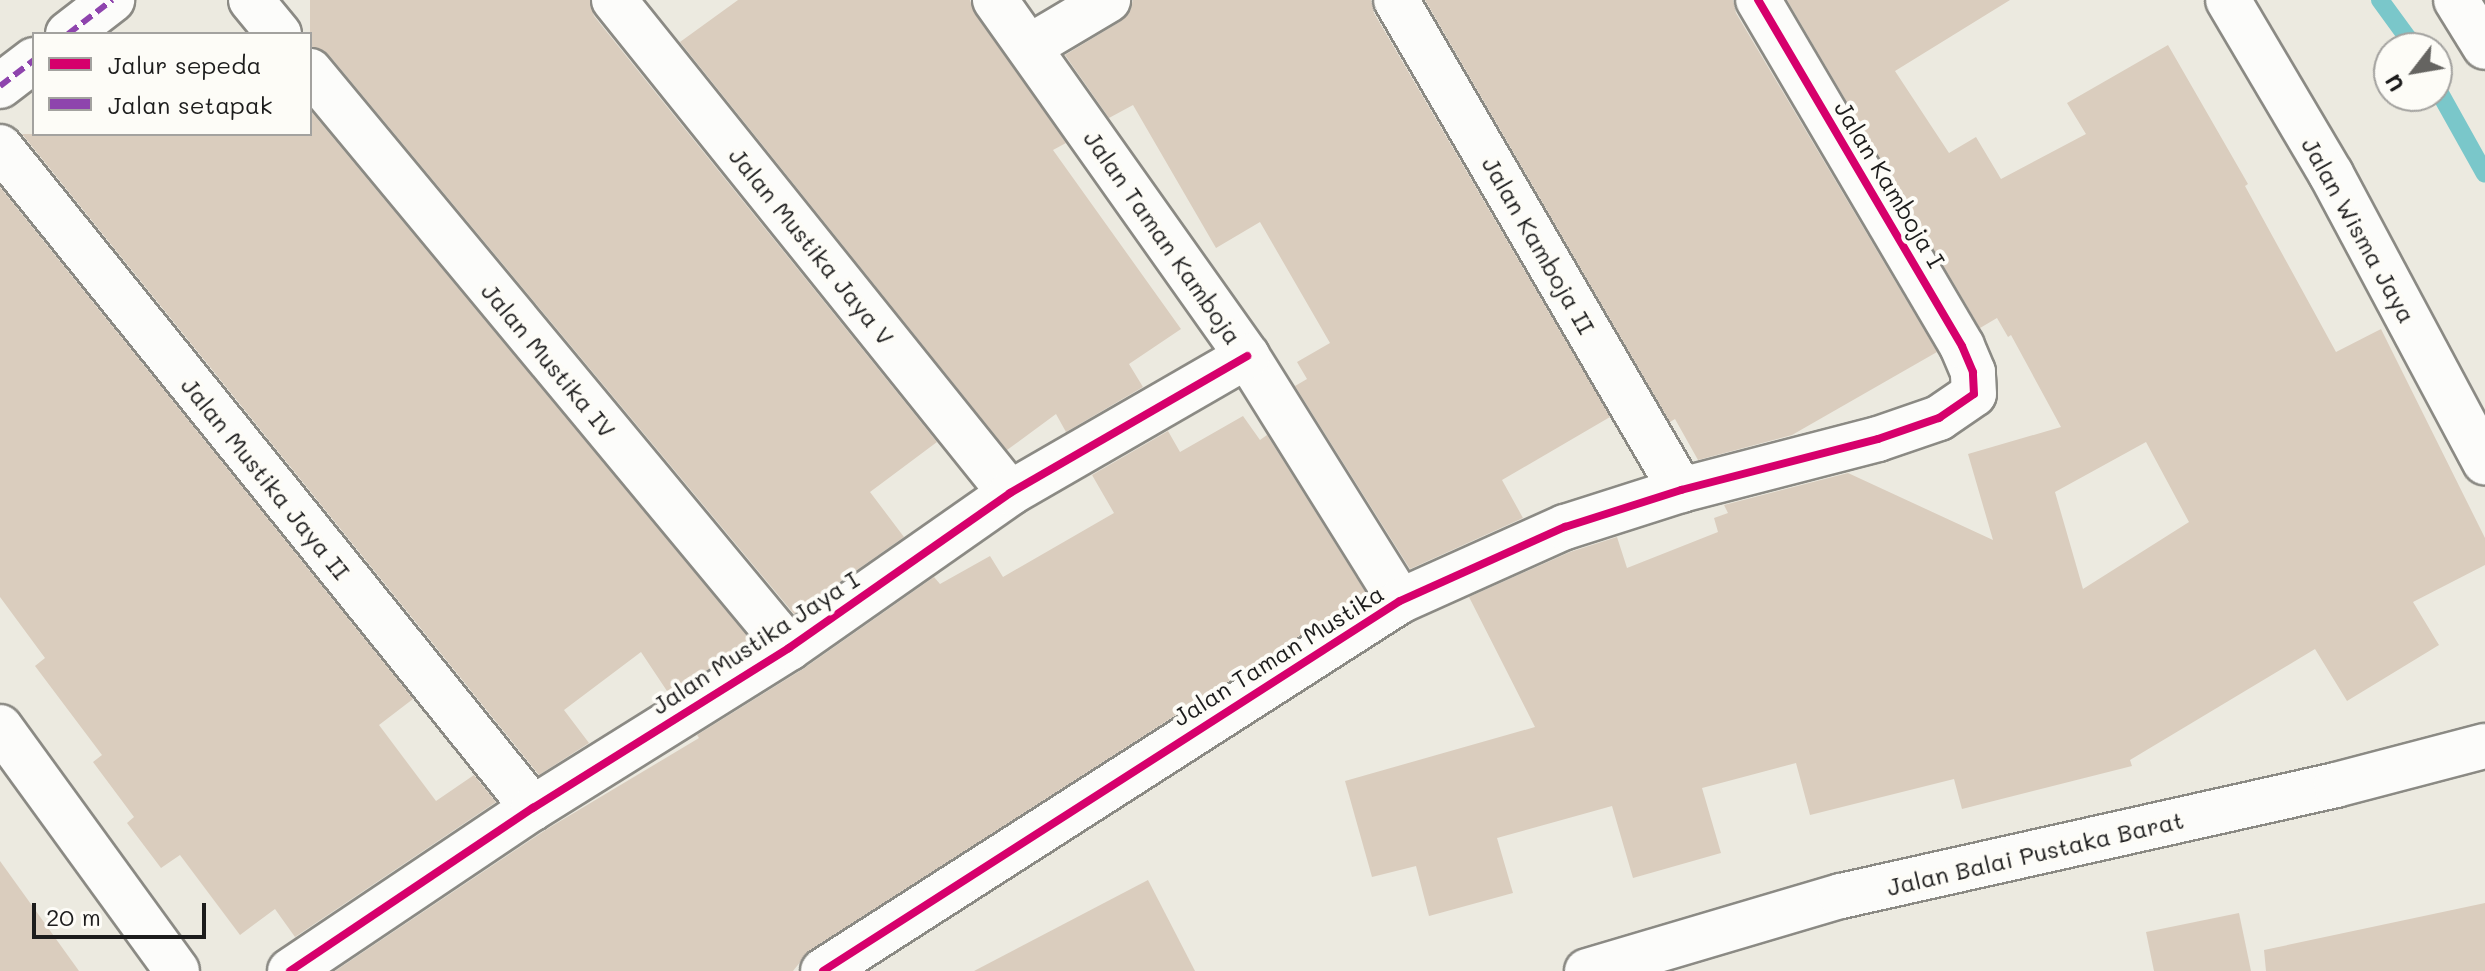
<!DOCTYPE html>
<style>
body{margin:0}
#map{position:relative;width:2485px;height:971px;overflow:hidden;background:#eceae0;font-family:Mali,sans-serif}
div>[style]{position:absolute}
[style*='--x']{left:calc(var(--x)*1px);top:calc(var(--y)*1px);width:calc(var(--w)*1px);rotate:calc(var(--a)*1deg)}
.stream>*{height:18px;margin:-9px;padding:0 9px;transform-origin:9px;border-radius:9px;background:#7ac7ca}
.building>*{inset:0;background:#dacdbe}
.roads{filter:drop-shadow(2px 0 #8b8a84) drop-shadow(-2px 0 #8b8a84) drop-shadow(0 2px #8b8a84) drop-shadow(0 -2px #8b8a84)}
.minor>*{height:44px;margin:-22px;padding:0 22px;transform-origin:22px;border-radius:22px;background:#fcfcfa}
.quiet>*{height:6px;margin-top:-3px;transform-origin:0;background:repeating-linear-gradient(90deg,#8e44ad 0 12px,transparent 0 18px)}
.cycleway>*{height:8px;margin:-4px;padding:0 4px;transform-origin:4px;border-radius:4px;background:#d6006c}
span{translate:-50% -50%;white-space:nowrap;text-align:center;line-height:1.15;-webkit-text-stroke:8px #fdfcf7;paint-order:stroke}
.street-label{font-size:24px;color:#1c1c1c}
.legend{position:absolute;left:32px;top:32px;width:280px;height:104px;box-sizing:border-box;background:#fdfcf7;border:2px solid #a3a29f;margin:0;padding:10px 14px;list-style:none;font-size:24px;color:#1c1c1c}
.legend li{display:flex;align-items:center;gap:16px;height:40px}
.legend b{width:40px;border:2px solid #a3a29f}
.north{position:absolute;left:2373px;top:32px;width:80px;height:80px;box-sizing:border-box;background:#fdfcf7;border:2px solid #a3a29f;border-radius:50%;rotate:239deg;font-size:22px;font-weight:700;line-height:32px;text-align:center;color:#1c1c1c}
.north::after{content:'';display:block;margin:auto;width:28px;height:36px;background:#656461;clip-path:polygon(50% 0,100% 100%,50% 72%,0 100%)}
.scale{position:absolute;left:32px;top:903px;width:174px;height:36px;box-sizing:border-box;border:4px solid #1c1c1c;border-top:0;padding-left:10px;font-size:24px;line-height:28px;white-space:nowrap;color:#1c1c1c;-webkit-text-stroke:6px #fdfcf7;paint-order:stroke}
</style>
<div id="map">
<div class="stream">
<i style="--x:2380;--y:0;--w:59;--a:53.9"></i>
<i style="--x:2437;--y:88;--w:98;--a:60.8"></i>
</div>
<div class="building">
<i style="clip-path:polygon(310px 0,590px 0,594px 16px,937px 442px,870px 492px,904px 537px,794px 614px,329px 55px,310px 47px)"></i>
<i style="clip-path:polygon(738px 0,970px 0,975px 14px,1066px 143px,1053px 150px,1181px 329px,1129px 364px,1143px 387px,1066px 432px,1056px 414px,1007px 450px,680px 42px)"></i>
<i style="clip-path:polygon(1133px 0,1371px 0,1374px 13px,1610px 417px,1502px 480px,1523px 518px,1410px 569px,1295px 386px,1307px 379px,1297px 362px,1330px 343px,1260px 222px,1216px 248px,1133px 105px,1109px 118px,1065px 55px,1121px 21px,1130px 11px)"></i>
<i style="clip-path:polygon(1425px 0,1733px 0,1736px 13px,1937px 352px,1792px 435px,1698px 460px,1675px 419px,1670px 422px)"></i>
<i style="clip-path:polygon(evenodd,1787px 0,2010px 0,1895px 71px,1949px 153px,1976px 137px,2001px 179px,2086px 134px,2067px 103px,2168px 45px,2248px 184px,2245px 186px,2336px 352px,2381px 329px,2485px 538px,2485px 565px,2413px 602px,2439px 645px,2347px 701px,2315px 649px,2130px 760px,2132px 766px,1962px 809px,1954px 779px,1810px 815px,1796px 763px,1702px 788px,1721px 853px,1633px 878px,1612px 806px,1497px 838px,1513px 893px,1429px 916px,1416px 866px,1372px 877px,1345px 781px,1535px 727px,1469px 597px,1570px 552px,1617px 537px,1627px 568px,1718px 532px,1714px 518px,1728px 513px,1724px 505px,1848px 473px,1993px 540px,1968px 454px,2061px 427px,2011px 335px,2008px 337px,1997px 318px,1980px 328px,1787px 0,2146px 442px,2189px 522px,2083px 589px,2055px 492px,2146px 442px)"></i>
<i style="clip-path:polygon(310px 110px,752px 642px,669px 694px,641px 652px,564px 710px,589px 743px,539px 775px,22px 134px,310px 134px)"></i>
<i style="clip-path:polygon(0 187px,413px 699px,379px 725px,436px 801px,474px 775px,496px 802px,295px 937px,275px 909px,240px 935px,180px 855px,161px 868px,127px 823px,134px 817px,93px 762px,102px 755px,35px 666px,45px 658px,0 597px)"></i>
<i style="clip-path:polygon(1243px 416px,1260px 440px,1267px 435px,1366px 593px,810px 950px,793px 971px,335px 971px,547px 829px,699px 738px,697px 735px,803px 669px,934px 577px,940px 584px,990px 556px,1003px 577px,1114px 513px,1092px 475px,1168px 431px,1180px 452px)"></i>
<i style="clip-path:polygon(0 861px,79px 971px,0 971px)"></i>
<i style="clip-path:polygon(1148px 880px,1195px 971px,974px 971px)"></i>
<i style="clip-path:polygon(2485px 903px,2485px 971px,2266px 971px,2264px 950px)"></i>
<i style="clip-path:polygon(2239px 913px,2251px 971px,2154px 971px,2146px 932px)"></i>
</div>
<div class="roads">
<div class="minor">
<i style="--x:251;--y:0;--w:44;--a:50.5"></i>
<i style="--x:614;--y:0;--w:632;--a:51.23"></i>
<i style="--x:995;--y:0;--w:436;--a:54.7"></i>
<i style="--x:1247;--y:356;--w:289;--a:58"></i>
<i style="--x:1396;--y:0;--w:567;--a:59.82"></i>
<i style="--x:2228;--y:0;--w:202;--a:59.4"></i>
<i style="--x:2331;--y:174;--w:327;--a:61.9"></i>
<i style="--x:2456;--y:0;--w:55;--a:58.3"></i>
<i style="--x:68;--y:34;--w:56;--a:-37.7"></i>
<i style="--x:1029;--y:47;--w:92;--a:-30.7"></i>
<i style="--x:310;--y:71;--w:750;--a:50.3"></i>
<i style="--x:0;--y:86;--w:43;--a:-37.4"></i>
<i style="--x:0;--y:147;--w:849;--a:51.12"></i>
<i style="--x:0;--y:727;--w:301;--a:54"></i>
<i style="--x:290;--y:971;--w:293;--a:-33.9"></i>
<i style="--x:533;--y:808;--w:302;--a:-32"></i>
<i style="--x:789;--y:648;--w:270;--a:-35"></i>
<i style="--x:1010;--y:493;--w:274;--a:-30"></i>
<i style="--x:823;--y:971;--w:685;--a:-32.67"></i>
<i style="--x:1400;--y:601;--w:181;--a:-24.2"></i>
<i style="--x:1565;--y:527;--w:122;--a:-17.7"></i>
<i style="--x:1681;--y:490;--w:203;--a:-14.5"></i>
<i style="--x:1878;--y:439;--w:65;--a:-19"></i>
<i style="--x:1939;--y:418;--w:42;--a:-34.4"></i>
<i style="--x:1974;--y:394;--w:22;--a:-93"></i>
<i style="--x:1973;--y:372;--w:28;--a:-113"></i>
<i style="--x:1962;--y:346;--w:402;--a:-120.5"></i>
<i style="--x:1587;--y:971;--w:265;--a:-16.5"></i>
<i style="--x:1841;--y:896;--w:507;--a:-12.64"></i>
<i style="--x:2336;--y:785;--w:154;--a:-14.7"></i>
</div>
</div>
<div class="quiet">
<i style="--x:68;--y:34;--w:56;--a:-37.7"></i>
<i style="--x:0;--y:86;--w:43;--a:-37.4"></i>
</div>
<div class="cycleway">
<i style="--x:290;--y:971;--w:293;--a:-33.9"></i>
<i style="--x:533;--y:808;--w:302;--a:-32"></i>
<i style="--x:789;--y:648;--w:270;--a:-35"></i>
<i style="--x:1010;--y:493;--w:274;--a:-30"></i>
<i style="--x:823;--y:971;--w:685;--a:-32.67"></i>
<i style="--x:1400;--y:601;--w:181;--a:-24.2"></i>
<i style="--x:1565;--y:527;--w:122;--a:-17.7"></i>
<i style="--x:1681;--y:490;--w:203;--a:-14.5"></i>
<i style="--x:1878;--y:439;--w:65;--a:-19"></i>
<i style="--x:1939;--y:418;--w:42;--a:-34.4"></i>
<i style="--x:1974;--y:394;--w:22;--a:-93"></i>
<i style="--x:1973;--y:372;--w:28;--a:-113"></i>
<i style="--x:1962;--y:346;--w:402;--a:-120.5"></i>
</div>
<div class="street-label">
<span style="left:1890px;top:184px;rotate:59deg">Jalan Kamboja I</span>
<span style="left:2359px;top:230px;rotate:61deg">Jalan Wisma Jaya</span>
<span style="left:1163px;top:237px;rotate:55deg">Jalan Taman Kamboja</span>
<span style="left:1539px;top:245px;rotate:60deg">Jalan Kamboja II</span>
<span style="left:812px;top:246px;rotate:51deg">Jalan Mustika Jaya V</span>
<span style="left:549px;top:360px;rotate:50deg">Jalan Mustika IV</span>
<span style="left:266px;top:478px;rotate:51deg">Jalan Mustika Jaya II</span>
<span style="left:755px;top:642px;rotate:-33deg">Jalan Mustika Jaya I</span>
<span style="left:1278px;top:655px;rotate:-32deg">Jalan Taman Mustika</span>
<span style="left:2035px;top:853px;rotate:-13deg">Jalan Balai Pustaka Barat</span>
</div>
<ul class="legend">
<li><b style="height:10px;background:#d6006c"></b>Jalur sepeda</li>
<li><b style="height:10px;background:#8e44ad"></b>Jalan setapak</li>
</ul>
<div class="north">U</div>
<div class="scale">20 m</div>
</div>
